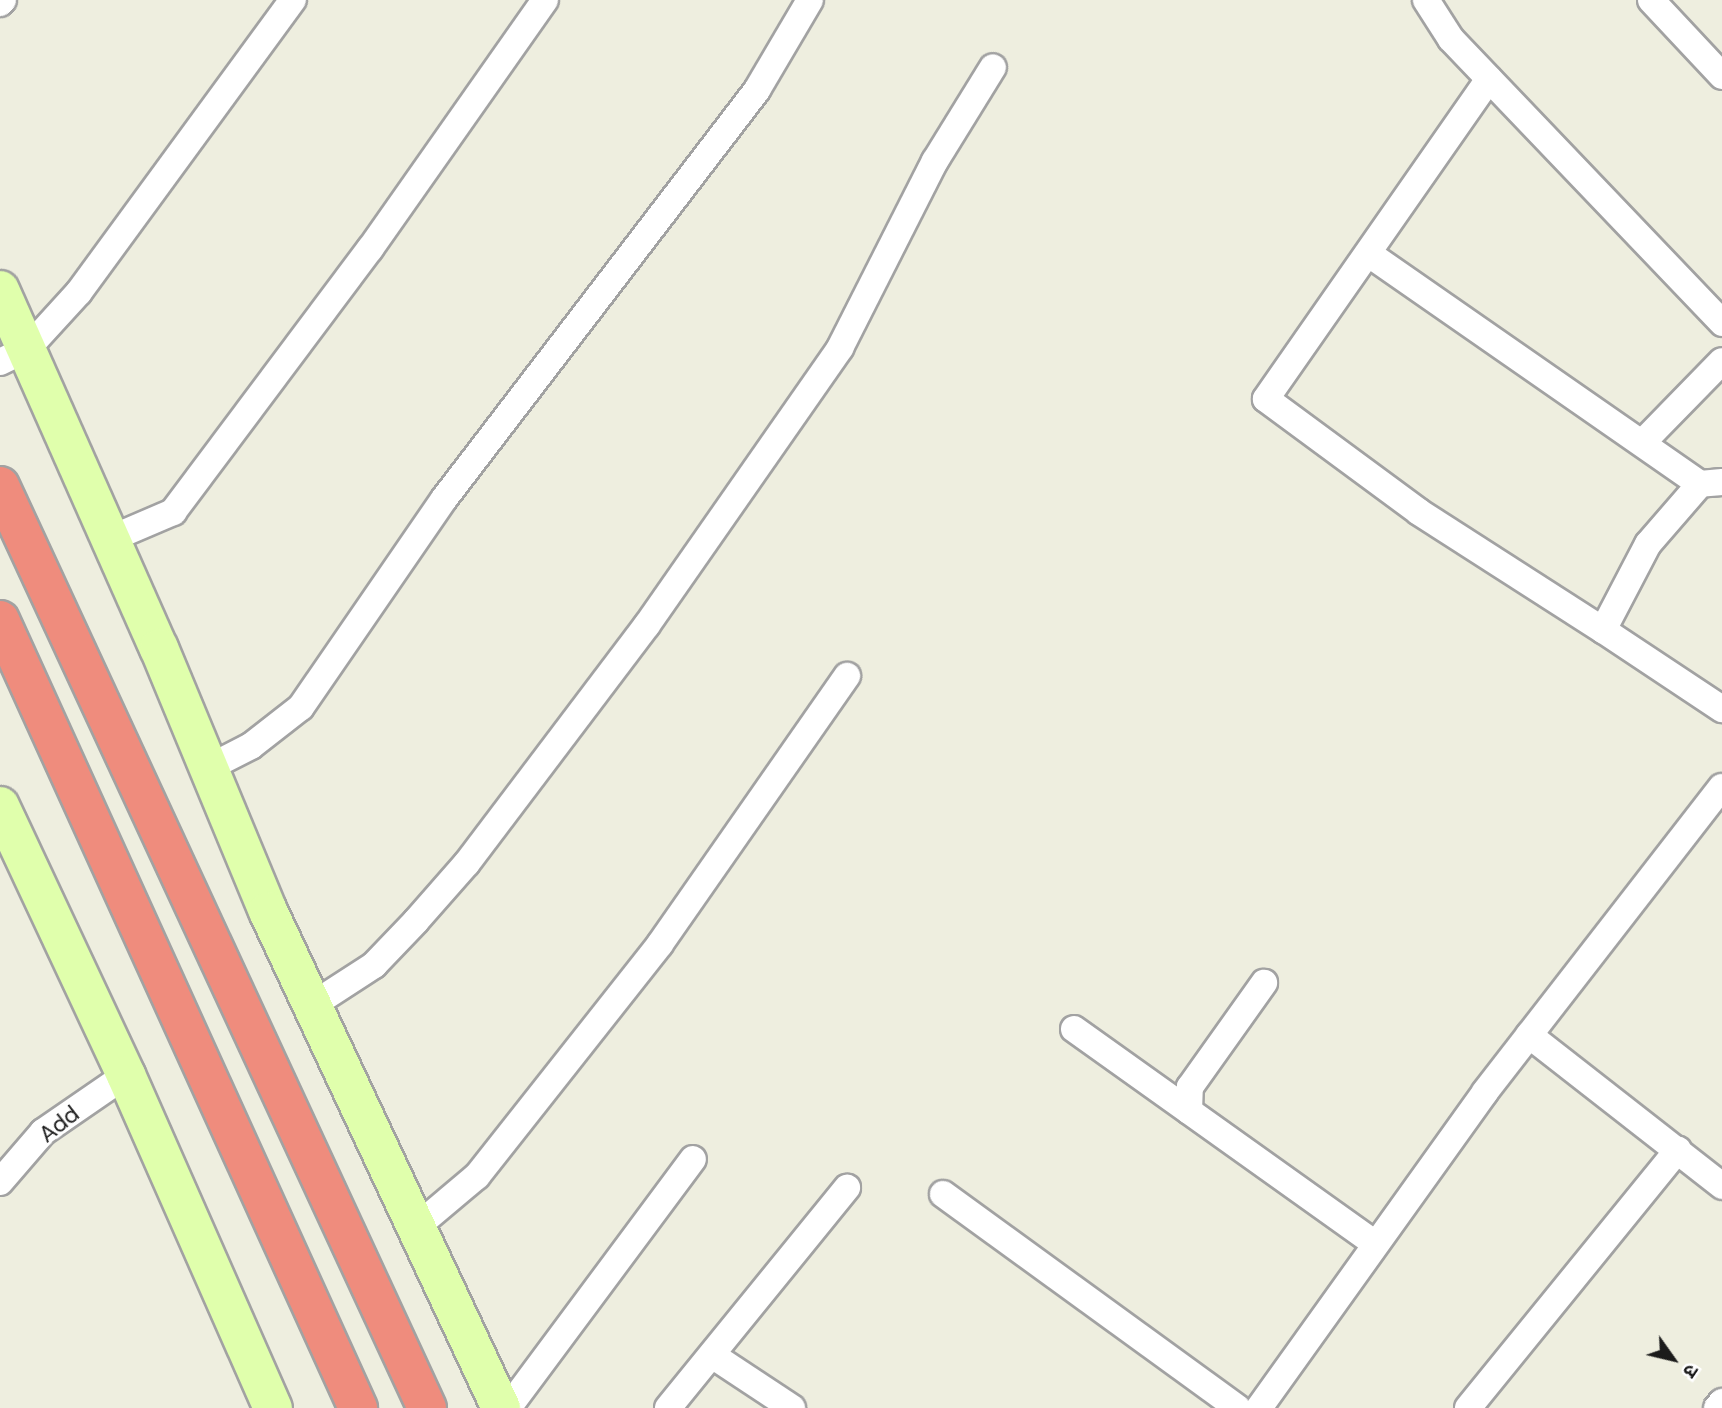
<!DOCTYPE html>
<meta charset="utf-8">
<style>
body{margin:0}
#map{position:relative;width:1722px;height:1408px;overflow:hidden;background:#eeeedf;font-family:"DM Sans","Noto Sans Devanagari",sans-serif}
div>[style]{position:absolute}
[style*='--x']{left:calc(var(--x)*1px);top:calc(var(--y)*1px);width:calc(var(--w)*1px);rotate:calc(var(--a)*1deg)}
.roads{filter:drop-shadow(2px 0 #a2a2a2) drop-shadow(-2px 0 #a2a2a2) drop-shadow(0 2px #a2a2a2) drop-shadow(0 -2px #a2a2a2)}
.street>*{height:26px;margin:-13px;padding:0 13px;transform-origin:13px;border-radius:13px;background:#fff}
.secondary>*{height:38px;margin:-19px;padding:0 19px;transform-origin:19px;border-radius:19px;background:#e0ffac}
.highway>*{height:38px;margin:-19px;padding:0 19px;transform-origin:19px;border-radius:19px;background:#ef8c7d}
span{translate:-50% -50%;white-space:nowrap;text-align:center;line-height:1.15;-webkit-text-stroke:5px #fff;paint-order:stroke}
.street-label{font-size:23px;color:#1b1b1b}
.north{position:absolute;left:1638px;top:1324px;width:70px;height:70px;-webkit-text-stroke:5px #fff;paint-order:stroke;rotate:124deg;font-size:19px;font-weight:700;line-height:28px;text-align:center;color:#1b1b1b}
.north::after{content:'';display:block;margin:auto;width:24px;height:32px;background:#1b1b1b;clip-path:polygon(50% 0,100% 100%,50% 72%,0 100%)}
</style>
<div id="map">
<div class="roads">
<div class="street">
<i style="--x:1426;--y:0;--w:46;--a:57.3"></i>
<i style="--x:1451;--y:39;--w:393;--a:46.3"></i>
<i style="--x:1651;--y:0;--w:104;--a:46.9"></i>
<i style="--x:0;--y:3;--w:4;--a:-45"></i>
<i style="--x:1489;--y:79;--w:390;--a:124.9"></i>
<i style="--x:1266;--y:399;--w:190;--a:36.4"></i>
<i style="--x:1419;--y:512;--w:219;--a:32.7"></i>
<i style="--x:1369;--y:254;--w:403;--a:34.8"></i>
<i style="--x:0;--y:362;--w:30;--a:-26"></i>
<i style="--x:27;--y:349;--w:77;--a:-47.6"></i>
<i style="--x:79;--y:292;--w:362;--a:-53.8"></i>
<i style="--x:1643;--y:442;--w:113;--a:-45.7"></i>
<i style="--x:1722;--y:482;--w:22;--a:175"></i>
<i style="--x:1700;--y:484;--w:79;--a:130.9"></i>
<i style="--x:1648;--y:544;--w:97;--a:117.6"></i>
<i style="--x:1603;--y:630;--w:143;--a:33.6"></i>
<i style="--x:110;--y:539;--w:69;--a:-23.2"></i>
<i style="--x:173;--y:512;--w:329;--a:-53.2"></i>
<i style="--x:370;--y:249;--w:304;--a:-54.9"></i>
<i style="--x:208;--y:768;--w:48;--a:-27.1"></i>
<i style="--x:251;--y:746;--w:63;--a:-38"></i>
<i style="--x:301;--y:707;--w:252;--a:-55.5"></i>
<i style="--x:444;--y:499;--w:515;--a:-52.57"></i>
<i style="--x:757;--y:90;--w:104;--a:-59.5"></i>
<i style="--x:314;--y:1004;--w:72;--a:-33"></i>
<i style="--x:374;--y:965;--w:61;--a:-46.3"></i>
<i style="--x:416;--y:921;--w:77;--a:-48.7"></i>
<i style="--x:467;--y:863;--w:298;--a:-52.9"></i>
<i style="--x:647;--y:625;--w:338;--a:-55.1"></i>
<i style="--x:840;--y:348;--w:210;--a:-63.1"></i>
<i style="--x:935;--y:161;--w:110;--a:-58.3"></i>
<i style="--x:1074;--y:1029;--w:369;--a:35.5"></i>
<i style="--x:1529;--y:1035;--w:245;--a:38"></i>
<i style="--x:1189;--y:1111;--w:24;--a:-88"></i>
<i style="--x:1190;--y:1087;--w:128;--a:-54.6"></i>
<i style="--x:0;--y:1182;--w:66;--a:-49.3"></i>
<i style="--x:43;--y:1132;--w:101;--a:-34.5"></i>
<i style="--x:943;--y:1194;--w:364;--a:36"></i>
<i style="--x:414;--y:1229;--w:82;--a:-40.1"></i>
<i style="--x:477;--y:1176;--w:295;--a:-51.7"></i>
<i style="--x:660;--y:944;--w:327;--a:-55.1"></i>
<i style="--x:712;--y:1355;--w:96;--a:33.5"></i>
<i style="--x:508;--y:1408;--w:310;--a:-53.4"></i>
<i style="--x:668;--y:1408;--w:284;--a:-50.9"></i>
<i style="--x:1259;--y:1408;--w:388;--a:-54.4"></i>
<i style="--x:1485;--y:1092;--w:386;--a:-52.2"></i>
<i style="--x:1468;--y:1408;--w:333;--a:-50.9"></i>
<i style="--x:1717;--y:1408;--w:8;--a:-50"></i>
</div>
<div class="secondary">
<i style="--x:0;--y:290;--w:392;--a:66.1"></i>
<i style="--x:159;--y:648;--w:285;--a:67.5"></i>
<i style="--x:268;--y:911;--w:549;--a:64.88"></i>
<i style="--x:0;--y:806;--w:297;--a:64.9"></i>
<i style="--x:126;--y:1075;--w:364;--a:66.2"></i>
</div>
<div class="highway">
<i style="--x:0;--y:486;--w:1016;--a:65.15"></i>
<i style="--x:0;--y:620;--w:866;--a:65.57"></i>
</div>
</div>
<div class="street-label">
<span style="left:59px;top:1124px;rotate:-38deg">Add</span>
</div>
<div class="north">उ</div>
</div>
